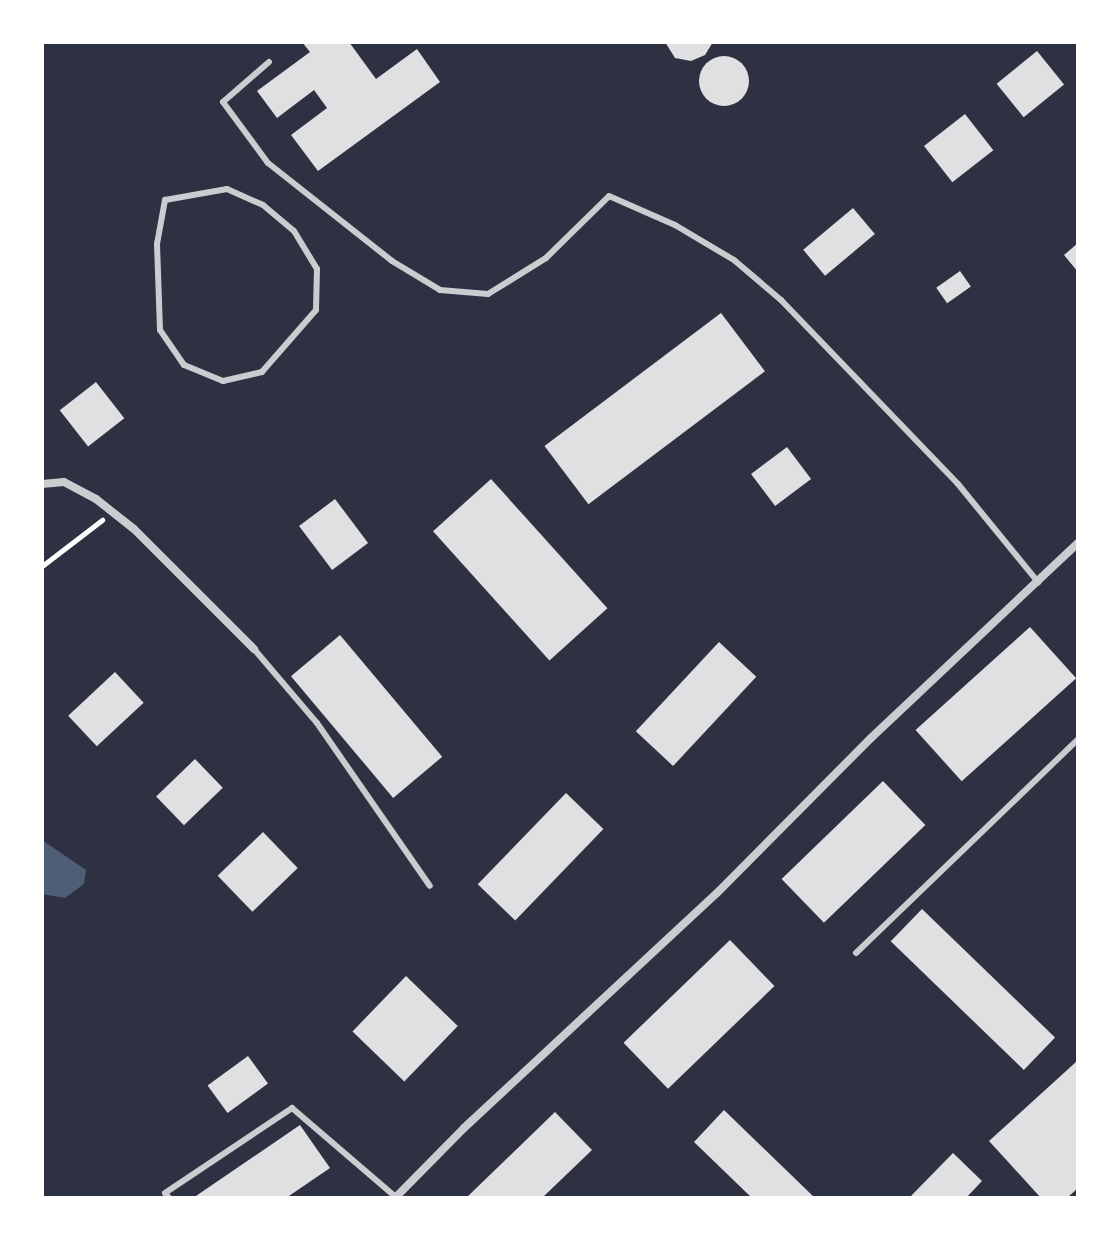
<!DOCTYPE html>
<style>
body{margin:0}
#map{position:relative;width:1120px;height:1240px;overflow:hidden;background:#2d3142;font-family:"Sofia Sans Condensed",sans-serif}
div>[style]{position:absolute}
[style*='--x']{left:calc(var(--x)*1px);top:calc(var(--y)*1px);width:calc(var(--w)*1px);rotate:calc(var(--a)*1deg)}
.water>*{inset:0;background:#4f5d75}
.building>*{inset:0;background:#e0e0e3;transform-origin:0 0}
.round{border-radius:50%}
.path>*{height:5px;margin:-2.5px;padding:0 2.5px;transform-origin:2.5px;border-radius:2.5px;background:#fff}
.service>*{height:6px;margin:-3px;padding:0 3px;transform-origin:3px;border-radius:3px;background:#caccd0}
.minor>*{height:8px;margin:-4px;padding:0 4px;transform-origin:4px;border-radius:4px;background:#caccd0}
span{translate:-50% -50%;white-space:nowrap;text-align:center;line-height:1.15;-webkit-text-stroke:6px #fff;paint-order:stroke}
.frame{position:absolute;inset:0;border:44px solid #fff;pointer-events:none}
</style>
<div id="map">
<div class="water">
<i style="clip-path:polygon(42px 840px,86px 870px,84px 884px,65px 898px,42px 894px)"></i>
</div>
<div class="building">
<i style="clip-path:polygon(302px 42px,349px 42px,376px 79px,417px 49px,440px 82px,318px 171px,291px 135px,327px 108px,314px 90px,277px 118px,257px 91px,310px 52px)"></i>
<i style="clip-path:polygon(665px 42px,713px 42px,705px 55px,691px 61px,675px 58px)"></i>
<i style="left:1037px;top:51px;width:43px;height:52px;rotate:51deg"></i>
<i class="round" style="left:699px;top:56px;width:50px;height:50px"></i>
<i style="left:965px;top:114px;width:46px;height:52px;rotate:52deg"></i>
<i style="left:853px;top:208px;width:34px;height:65px;rotate:50deg"></i>
<i style="clip-path:polygon(1078px 243px,1078px 272px,1064px 255px)"></i>
<i style="left:960px;top:271px;width:19px;height:29px;rotate:55deg"></i>
<i style="left:721px;top:313px;width:73px;height:221px;rotate:53deg"></i>
<i style="left:96px;top:382px;width:46px;height:46px;rotate:52deg"></i>
<i style="left:787px;top:447px;width:40px;height:45px;rotate:53deg"></i>
<i style="left:491px;top:479px;width:174px;height:78px;rotate:48deg"></i>
<i style="left:335px;top:499px;width:55px;height:45px;rotate:53deg"></i>
<i style="left:1030px;top:627px;width:69px;height:154px;rotate:48deg"></i>
<i style="left:340px;top:635px;width:159px;height:64px;rotate:50deg"></i>
<i style="left:719px;top:642px;width:51px;height:122px;rotate:43deg"></i>
<i style="left:115px;top:672px;width:42px;height:64px;rotate:47deg"></i>
<i style="left:195px;top:759px;width:40px;height:54px;rotate:46deg"></i>
<i style="left:883px;top:781px;width:61px;height:141px;rotate:46deg"></i>
<i style="left:566px;top:793px;width:52px;height:127px;rotate:44deg"></i>
<i style="left:263px;top:832px;width:50px;height:63px;rotate:46deg"></i>
<i style="left:922px;top:909px;width:185px;height:45px;rotate:44deg"></i>
<i style="left:730px;top:940px;width:64px;height:148px;rotate:46deg"></i>
<i style="left:406px;top:976px;width:72px;height:77px;rotate:44deg"></i>
<i style="left:248px;top:1056px;width:34px;height:50px;rotate:54deg"></i>
<i style="clip-path:polygon(1076px 1062px,1078px 1188px,1067px 1198px,1041px 1198px,989px 1141px)"></i>
<i style="clip-path:polygon(724px 1110px,815px 1198px,752px 1198px,694px 1142px)"></i>
<i style="clip-path:polygon(555px 1112px,592px 1150px,542px 1198px,466px 1198px)"></i>
<i style="clip-path:polygon(300px 1125px,330px 1168px,286px 1198px,193px 1198px)"></i>
<i style="clip-path:polygon(953px 1153px,982px 1181px,966px 1198px,909px 1198px)"></i>
</div>
<div class="path">
<i style="--x:42;--y:566;--w:76;--a:-37.5"></i>
</div>
<div class="service">
<i style="--x:269;--y:62;--w:61;--a:139"></i>
<i style="--x:223;--y:102;--w:76;--a:53.6"></i>
<i style="--x:268;--y:163;--w:158;--a:38.3"></i>
<i style="--x:392;--y:261;--w:56;--a:31.1"></i>
<i style="--x:440;--y:290;--w:48;--a:4.8"></i>
<i style="--x:488;--y:294;--w:68;--a:-31.8"></i>
<i style="--x:546;--y:258;--w:88;--a:-44.5"></i>
<i style="--x:609;--y:196;--w:72;--a:23.7"></i>
<i style="--x:675;--y:225;--w:69;--a:30.7"></i>
<i style="--x:734;--y:260;--w:62;--a:40.4"></i>
<i style="--x:781;--y:300;--w:255;--a:46.1"></i>
<i style="--x:958;--y:484;--w:127;--a:50.8"></i>
<i style="--x:227;--y:189;--w:39;--a:24"></i>
<i style="--x:263;--y:205;--w:40;--a:40"></i>
<i style="--x:294;--y:231;--w:44;--a:58.8"></i>
<i style="--x:317;--y:269;--w:41;--a:91.4"></i>
<i style="--x:316;--y:310;--w:82;--a:131.1"></i>
<i style="--x:262;--y:372;--w:40;--a:167"></i>
<i style="--x:223;--y:381;--w:42;--a:-157.7"></i>
<i style="--x:184;--y:365;--w:42;--a:-124.4"></i>
<i style="--x:160;--y:330;--w:86;--a:-92"></i>
<i style="--x:157;--y:244;--w:45;--a:-79.7"></i>
<i style="--x:165;--y:200;--w:63;--a:-10.1"></i>
<i style="--x:254;--y:649;--w:97;--a:49.6"></i>
<i style="--x:317;--y:723;--w:198;--a:55.3"></i>
<i style="--x:856;--y:953;--w:308;--a:-43.9"></i>
<i style="--x:169;--y:1198;--w:6;--a:-129"></i>
<i style="--x:165;--y:1193;--w:153;--a:-33.8"></i>
<i style="--x:292;--y:1108;--w:137;--a:40.6"></i>
</div>
<div class="minor">
<i style="--x:42;--y:484;--w:22;--a:-5"></i>
<i style="--x:64;--y:482;--w:36;--a:28"></i>
<i style="--x:96;--y:499;--w:48;--a:38.3"></i>
<i style="--x:134;--y:529;--w:170;--a:45"></i>
<i style="--x:395;--y:1198;--w:98;--a:-45.4"></i>
<i style="--x:464;--y:1128;--w:345;--a:-42.9"></i>
<i style="--x:717;--y:893;--w:218;--a:-45.2"></i>
<i style="--x:871;--y:738;--w:284;--a:-43.3"></i>
</div>
<div class="frame"></div>
</div>
